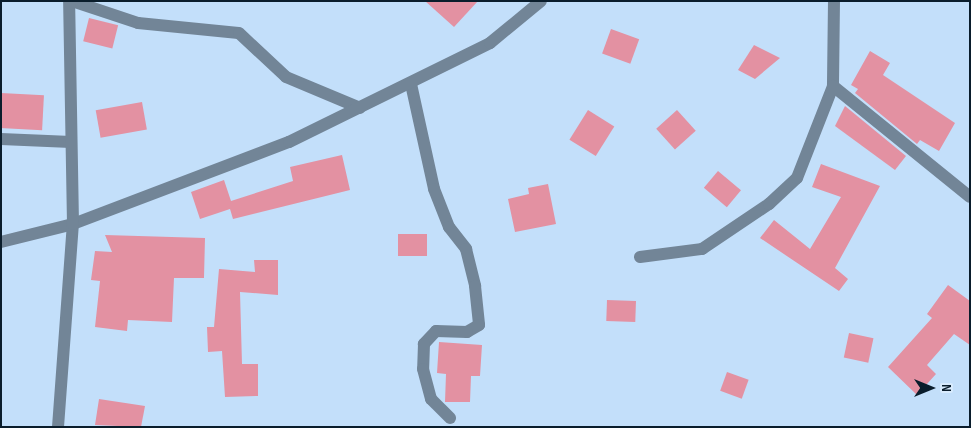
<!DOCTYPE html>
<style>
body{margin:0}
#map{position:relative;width:971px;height:428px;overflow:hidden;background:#c3dffa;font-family:"Sofia Sans Condensed",sans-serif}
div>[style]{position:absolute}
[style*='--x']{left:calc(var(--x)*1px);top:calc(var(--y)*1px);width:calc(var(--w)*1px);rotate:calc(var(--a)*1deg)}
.building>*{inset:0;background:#e391a2;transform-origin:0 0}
.minor>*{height:12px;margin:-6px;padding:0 6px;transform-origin:6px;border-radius:6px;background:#728597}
span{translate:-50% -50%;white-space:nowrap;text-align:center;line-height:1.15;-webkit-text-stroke:4px #d8ebfd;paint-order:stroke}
.frame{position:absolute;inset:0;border:2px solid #0a1d2c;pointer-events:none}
.north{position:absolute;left:906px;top:363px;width:50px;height:50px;-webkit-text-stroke:4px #d8ebfd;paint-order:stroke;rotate:90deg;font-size:14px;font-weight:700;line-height:20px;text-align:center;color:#0a1d2c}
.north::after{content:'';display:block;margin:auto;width:18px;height:22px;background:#0a1d2c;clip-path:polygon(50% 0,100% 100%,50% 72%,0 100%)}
</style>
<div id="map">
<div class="building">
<i style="clip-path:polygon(425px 1px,478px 1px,454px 27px)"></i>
<i style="left:89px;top:18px;width:30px;height:24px;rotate:14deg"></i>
<i style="left:611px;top:29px;width:30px;height:26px;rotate:20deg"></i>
<i style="clip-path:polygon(754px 45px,780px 58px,755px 79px,738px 70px)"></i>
<i style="clip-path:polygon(870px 51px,890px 63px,883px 75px,955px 123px,939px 151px,920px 140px,917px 144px,855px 93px,858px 89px,851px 85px)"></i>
<i style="left:1px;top:93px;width:43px;height:35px;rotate:3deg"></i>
<i style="left:142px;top:102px;width:28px;height:47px;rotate:80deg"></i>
<i style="clip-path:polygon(845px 106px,906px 156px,895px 170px,835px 126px)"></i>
<i style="left:588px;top:110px;width:31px;height:35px;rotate:32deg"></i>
<i style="left:677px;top:110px;width:28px;height:28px;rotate:48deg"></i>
<i style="clip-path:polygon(342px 155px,350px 190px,233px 219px,230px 209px,200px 219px,191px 192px,224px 180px,231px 201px,293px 181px,290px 167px)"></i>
<i style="clip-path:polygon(821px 164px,880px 186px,835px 268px,848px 279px,839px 291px,760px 238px,774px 220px,810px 249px,841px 197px,812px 187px)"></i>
<i style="left:718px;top:171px;width:30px;height:22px;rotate:40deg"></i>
<i style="clip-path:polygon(548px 184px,556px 224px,515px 232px,508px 199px,529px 194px,528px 188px)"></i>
<i style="left:398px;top:234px;width:29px;height:22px"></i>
<i style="clip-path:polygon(105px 235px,205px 238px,204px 278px,174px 278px,172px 322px,128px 320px,127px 331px,95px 327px,100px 281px,91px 280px,95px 251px,112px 252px)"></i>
<i style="clip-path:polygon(254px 260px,278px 260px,278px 295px,240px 292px,242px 364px,258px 364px,258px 396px,225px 397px,222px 351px,208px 352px,207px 327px,214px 327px,219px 269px,255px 272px)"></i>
<i style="clip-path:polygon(948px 285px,970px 301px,970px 345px,954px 334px,927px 365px,936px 374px,917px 395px,888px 367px,932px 318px,927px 314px)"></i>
<i style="left:607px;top:300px;width:29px;height:21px;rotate:2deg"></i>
<i style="left:849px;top:333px;width:25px;height:25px;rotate:12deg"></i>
<i style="clip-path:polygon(439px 342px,482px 345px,480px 376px,471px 376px,470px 402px,445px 402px,446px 374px,437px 373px)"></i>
<i style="left:727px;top:372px;width:23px;height:20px;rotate:20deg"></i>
<i style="clip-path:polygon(99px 399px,145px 406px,141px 427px,95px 425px)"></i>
</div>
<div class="minor">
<i style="--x:72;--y:1;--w:70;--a:18.4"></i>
<i style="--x:138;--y:23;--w:101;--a:5.7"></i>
<i style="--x:239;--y:33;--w:64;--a:43.1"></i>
<i style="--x:286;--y:77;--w:80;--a:22.7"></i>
<i style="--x:834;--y:1;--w:85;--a:90.7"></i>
<i style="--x:833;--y:86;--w:176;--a:39"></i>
<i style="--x:411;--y:84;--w:107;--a:77.6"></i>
<i style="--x:434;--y:189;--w:41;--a:68.5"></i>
<i style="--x:449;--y:227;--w:28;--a:52"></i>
<i style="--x:466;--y:249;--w:38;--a:76"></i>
<i style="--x:475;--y:286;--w:39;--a:84"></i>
<i style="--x:479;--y:325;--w:14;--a:150"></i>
<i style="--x:467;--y:332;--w:31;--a:-178"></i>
<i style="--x:436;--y:331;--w:18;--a:133"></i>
<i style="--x:424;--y:344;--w:25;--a:92"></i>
<i style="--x:423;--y:369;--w:31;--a:75"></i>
<i style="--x:431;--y:399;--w:27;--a:45"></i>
<i style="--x:1;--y:139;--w:70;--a:2.5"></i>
<i style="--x:1;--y:242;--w:74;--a:-14"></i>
<i style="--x:73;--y:224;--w:231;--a:-20.8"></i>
<i style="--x:289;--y:142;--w:224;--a:-26.2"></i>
<i style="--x:490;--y:43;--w:66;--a:-39.5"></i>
<i style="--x:640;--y:257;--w:63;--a:-7.4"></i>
<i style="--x:702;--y:249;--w:81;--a:-33.9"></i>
<i style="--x:769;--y:204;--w:38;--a:-43"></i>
<i style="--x:797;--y:178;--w:99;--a:-68.6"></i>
<i style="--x:58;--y:427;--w:204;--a:-85.8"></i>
<i style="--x:73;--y:224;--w:223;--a:-91"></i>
</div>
<div class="frame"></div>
<div class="north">N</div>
</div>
